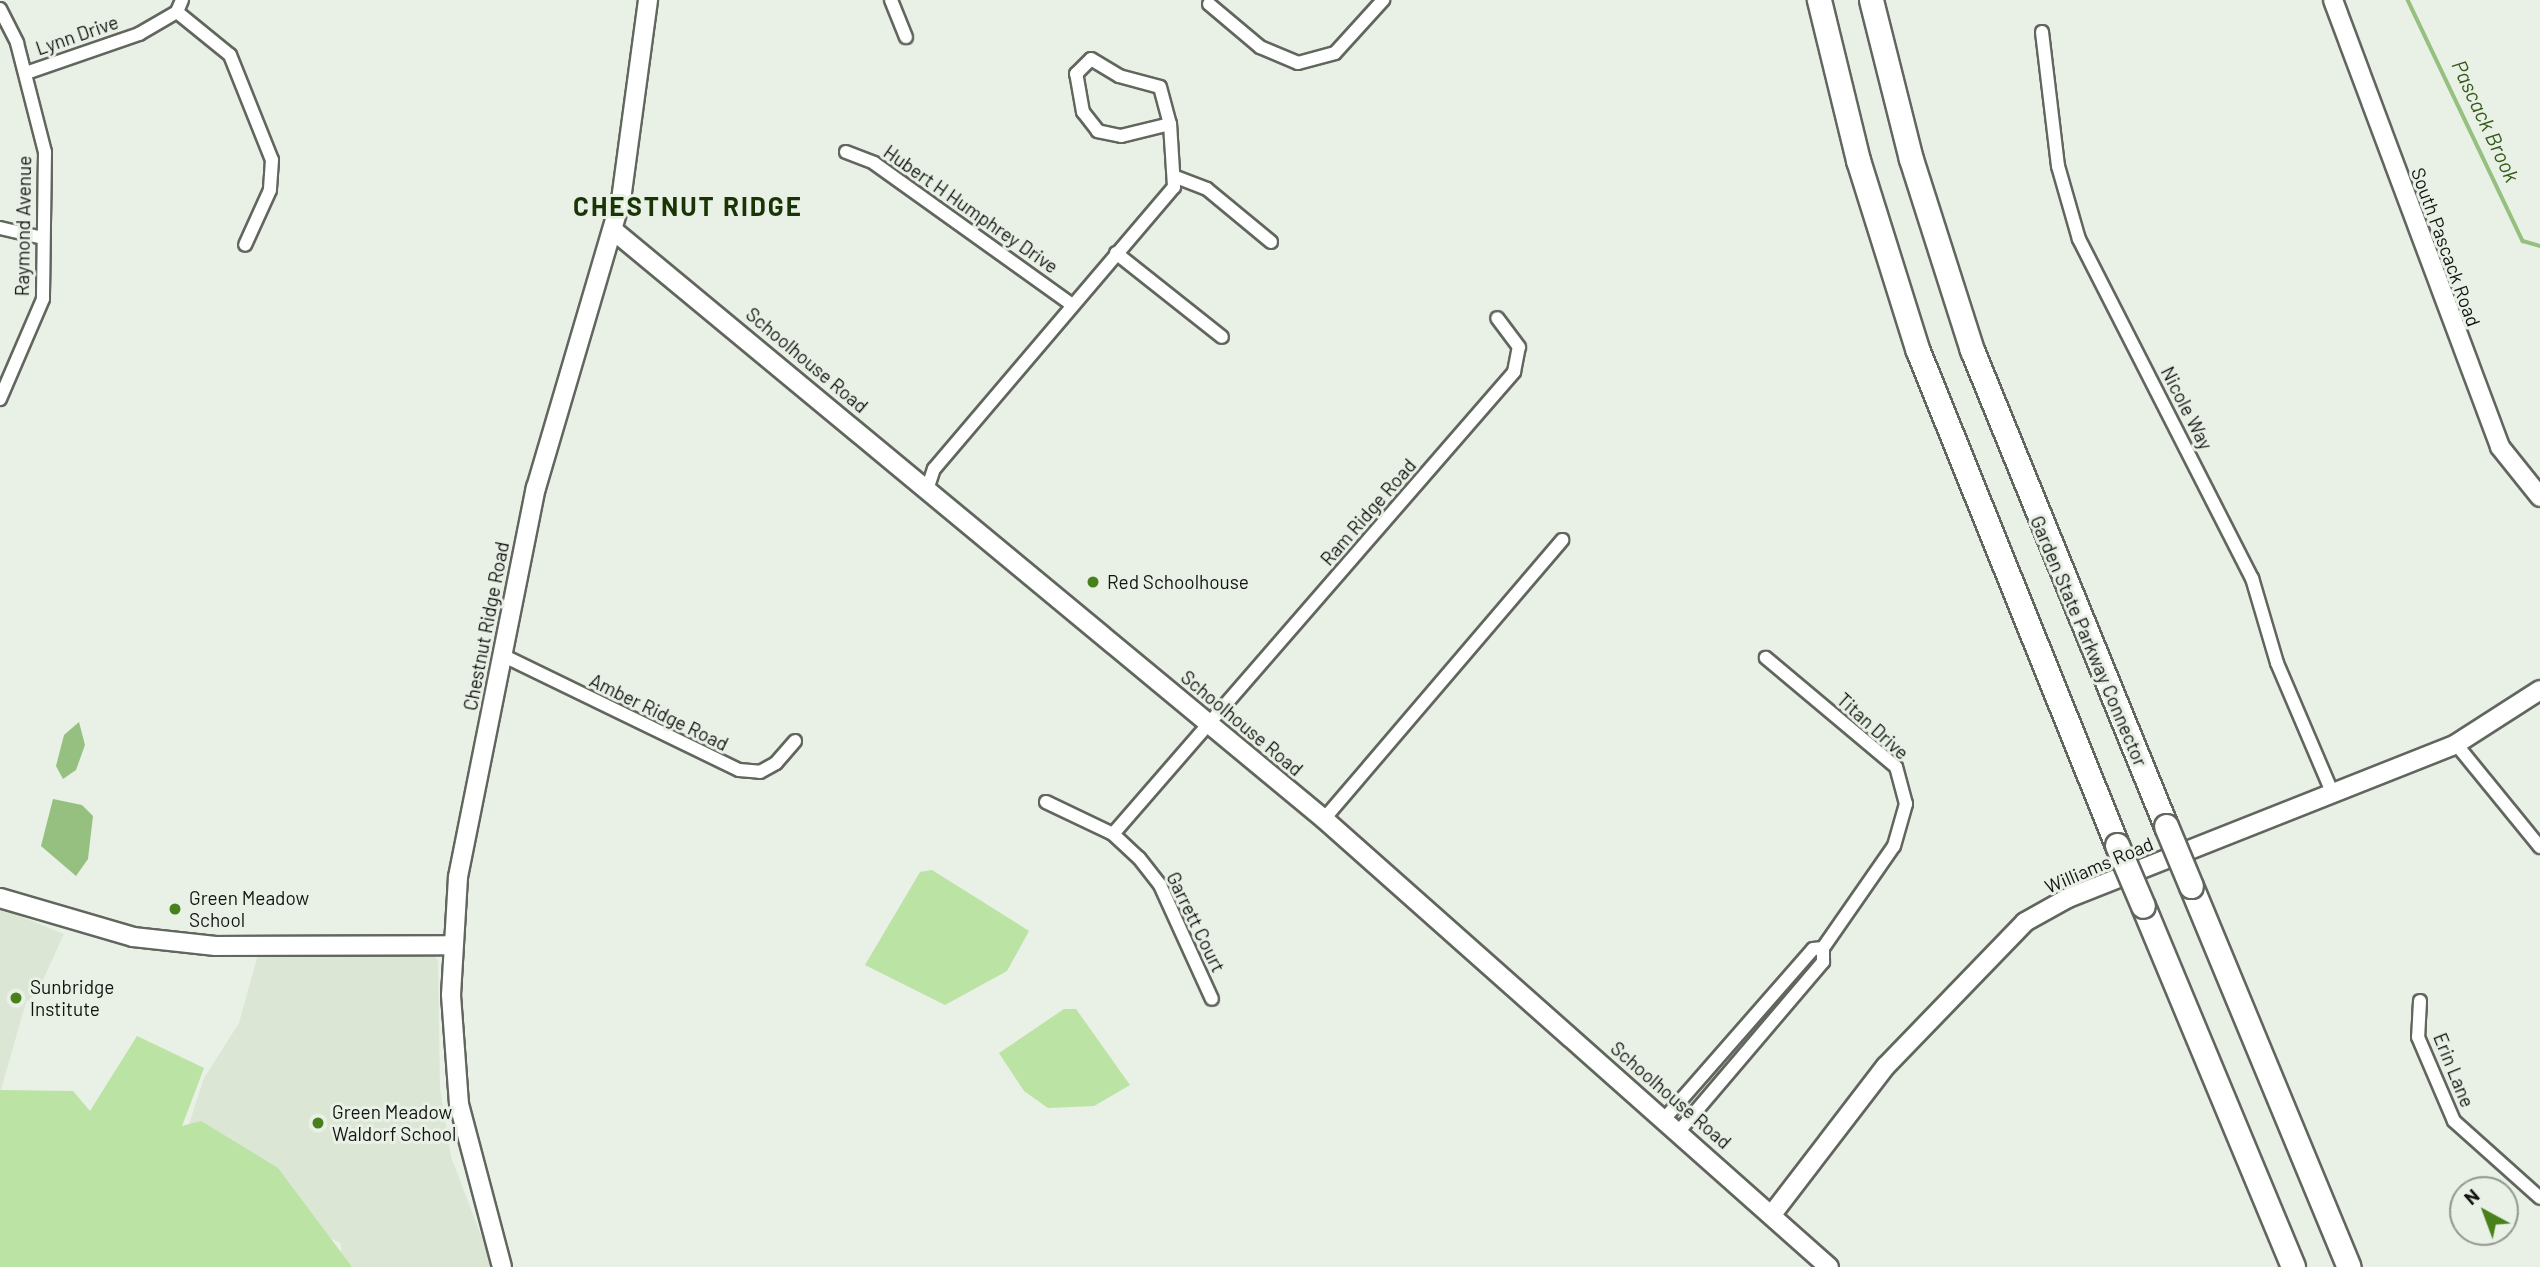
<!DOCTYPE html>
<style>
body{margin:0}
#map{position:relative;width:2540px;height:1267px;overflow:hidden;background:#e9f0e6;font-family:Barlow,sans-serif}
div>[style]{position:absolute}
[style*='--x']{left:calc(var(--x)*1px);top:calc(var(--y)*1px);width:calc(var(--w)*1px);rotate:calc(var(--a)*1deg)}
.built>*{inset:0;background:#dbe6d5}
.green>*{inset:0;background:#bae3a4}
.water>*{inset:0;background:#96c07f}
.stream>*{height:3.5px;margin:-1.75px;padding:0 1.75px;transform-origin:1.75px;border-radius:1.75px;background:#96c07f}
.roads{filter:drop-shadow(2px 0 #61665e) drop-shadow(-2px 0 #61665e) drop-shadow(0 2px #61665e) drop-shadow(0 -2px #61665e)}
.street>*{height:12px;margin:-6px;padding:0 6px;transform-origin:6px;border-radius:6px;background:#fff}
.secondary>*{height:18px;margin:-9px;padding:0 9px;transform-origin:9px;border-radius:9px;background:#fff}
.highway>*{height:23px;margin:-11.5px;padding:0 11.5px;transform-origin:11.5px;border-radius:11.5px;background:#fff}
.bridges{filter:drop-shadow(2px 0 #61665e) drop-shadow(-2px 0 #61665e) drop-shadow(0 2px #61665e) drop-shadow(0 -2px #61665e)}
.highway-bridge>*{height:23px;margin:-11.5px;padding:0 11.5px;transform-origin:11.5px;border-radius:11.5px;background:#fff}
.dots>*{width:19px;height:19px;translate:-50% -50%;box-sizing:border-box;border:4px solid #e9f0e6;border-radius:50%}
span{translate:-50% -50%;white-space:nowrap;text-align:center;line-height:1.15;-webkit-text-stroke:6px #e9f0e6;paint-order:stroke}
.street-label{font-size:19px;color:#121411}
.poi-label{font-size:19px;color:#121411}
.left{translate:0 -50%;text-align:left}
.water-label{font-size:21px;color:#345b19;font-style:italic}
.district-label{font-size:26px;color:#1a3505;font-weight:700;letter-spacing:2px}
.north{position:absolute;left:2449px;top:1176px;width:70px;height:70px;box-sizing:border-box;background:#e9f0e6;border:2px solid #939891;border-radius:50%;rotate:319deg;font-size:19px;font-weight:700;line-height:28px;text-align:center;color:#121411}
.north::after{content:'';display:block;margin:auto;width:24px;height:32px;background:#48811b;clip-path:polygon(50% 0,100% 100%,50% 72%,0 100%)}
</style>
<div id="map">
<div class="built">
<i style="clip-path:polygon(0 908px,64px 934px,37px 993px,26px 1002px,0 1093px)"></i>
<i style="clip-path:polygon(259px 951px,431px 951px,438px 961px,440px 1089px,451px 1157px,493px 1267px,341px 1267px,341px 1243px,266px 1210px,171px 1180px,204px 1078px,239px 1023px)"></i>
</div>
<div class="green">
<i style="clip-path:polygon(932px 870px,1029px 931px,1007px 971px,945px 1005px,865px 965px,920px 872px)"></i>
<i style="clip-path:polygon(1064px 1009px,1076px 1009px,1130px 1085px,1094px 1106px,1048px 1108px,1024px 1091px,999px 1053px)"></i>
<i style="clip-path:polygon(137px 1036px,204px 1068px,182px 1126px,201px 1121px,278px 1168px,352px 1267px,0 1267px,0 1090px,73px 1091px,90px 1111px)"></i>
</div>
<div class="water">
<i style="clip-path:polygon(79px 722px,85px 745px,76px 770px,63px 779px,56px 766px,64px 735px)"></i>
<i style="clip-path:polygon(53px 799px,82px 805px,93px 816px,88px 859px,76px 876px,41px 846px)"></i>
</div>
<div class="stream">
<i style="--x:2408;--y:0;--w:267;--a:64.5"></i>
<i style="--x:2523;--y:241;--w:18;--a:16"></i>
</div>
<div class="roads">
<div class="street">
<i style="--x:182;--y:0;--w:13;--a:113"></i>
<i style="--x:177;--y:12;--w:68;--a:39.1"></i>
<i style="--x:230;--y:55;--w:113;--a:68.2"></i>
<i style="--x:272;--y:160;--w:30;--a:94"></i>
<i style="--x:270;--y:190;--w:60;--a:114.4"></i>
<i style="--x:891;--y:0;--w:40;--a:68"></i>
<i style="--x:1209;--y:4;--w:67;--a:40.1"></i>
<i style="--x:1260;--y:47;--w:41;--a:22.8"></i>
<i style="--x:1298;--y:63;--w:38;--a:-15"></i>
<i style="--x:1335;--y:53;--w:72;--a:-47.8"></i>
<i style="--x:0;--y:9;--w:38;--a:63"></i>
<i style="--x:17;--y:43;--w:113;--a:75.6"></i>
<i style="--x:45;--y:152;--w:147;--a:90.8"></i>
<i style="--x:43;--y:299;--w:109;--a:113.3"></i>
<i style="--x:2042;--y:32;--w:135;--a:83.2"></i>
<i style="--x:2058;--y:166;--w:76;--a:74"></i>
<i style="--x:2079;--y:239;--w:381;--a:63"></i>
<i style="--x:2252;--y:578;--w:89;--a:73.6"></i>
<i style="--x:2277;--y:663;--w:142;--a:66.9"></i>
<i style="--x:1091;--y:59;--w:33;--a:31"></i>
<i style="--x:1119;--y:76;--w:42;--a:15"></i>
<i style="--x:1160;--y:87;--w:38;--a:75"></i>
<i style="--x:1170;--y:124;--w:50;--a:166.2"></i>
<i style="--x:1121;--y:136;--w:24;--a:-168"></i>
<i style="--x:1098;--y:131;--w:24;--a:-128"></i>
<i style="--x:1083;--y:112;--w:39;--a:-100"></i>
<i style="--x:1076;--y:74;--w:21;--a:-45"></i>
<i style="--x:26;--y:73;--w:120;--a:-19"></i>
<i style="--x:139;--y:34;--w:44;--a:-30.1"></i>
<i style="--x:846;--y:152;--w:30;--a:21"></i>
<i style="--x:874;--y:163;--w:242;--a:35.6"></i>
<i style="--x:1176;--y:177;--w:33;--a:21"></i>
<i style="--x:1207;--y:189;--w:83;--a:39.6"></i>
<i style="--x:0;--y:228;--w:44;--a:13.1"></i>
<i style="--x:1116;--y:253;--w:135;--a:38.4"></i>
<i style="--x:928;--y:487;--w:19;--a:-72"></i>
<i style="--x:934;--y:469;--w:370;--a:-49.6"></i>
<i style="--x:1174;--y:187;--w:63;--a:-93.6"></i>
<i style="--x:502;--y:655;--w:263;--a:25.9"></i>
<i style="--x:739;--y:770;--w:21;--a:5"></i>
<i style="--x:760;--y:772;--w:18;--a:-29"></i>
<i style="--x:776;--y:763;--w:29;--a:-49"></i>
<i style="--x:2456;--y:744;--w:133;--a:50.8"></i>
<i style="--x:1046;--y:802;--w:74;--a:25.5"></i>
<i style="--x:1113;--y:834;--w:35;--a:43"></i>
<i style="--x:1139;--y:858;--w:34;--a:52"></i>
<i style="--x:1160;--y:885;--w:125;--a:65.5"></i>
<i style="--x:1324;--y:819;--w:367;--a:-49.5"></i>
<i style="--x:1113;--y:834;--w:612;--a:-49.04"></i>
<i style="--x:1514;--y:372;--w:25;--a:-79"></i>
<i style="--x:1519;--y:347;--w:36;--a:-127"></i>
<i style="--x:2420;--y:1001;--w:36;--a:93"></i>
<i style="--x:2418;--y:1037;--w:91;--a:66.8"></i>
<i style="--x:2454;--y:1121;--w:115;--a:41.8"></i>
<i style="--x:1666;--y:1117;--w:223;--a:-48.8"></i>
<i style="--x:1813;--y:949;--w:10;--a:-6"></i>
<i style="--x:1680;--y:1130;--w:221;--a:-49.6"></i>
<i style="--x:1823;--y:962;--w:14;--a:-90"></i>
<i style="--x:1823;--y:948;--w:124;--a:-55.2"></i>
<i style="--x:1894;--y:846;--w:44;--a:-74.1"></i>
<i style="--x:1906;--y:804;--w:38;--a:-105"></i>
<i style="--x:1896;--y:767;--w:170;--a:-140"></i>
</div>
<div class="secondary">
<i style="--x:2333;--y:0;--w:477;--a:69.5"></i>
<i style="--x:2500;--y:447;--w:64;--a:51.3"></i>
<i style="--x:613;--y:230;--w:923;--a:39.64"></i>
<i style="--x:1324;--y:819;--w:675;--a:41.58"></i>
<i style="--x:0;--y:898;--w:139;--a:16.3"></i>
<i style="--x:133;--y:937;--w:83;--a:6.2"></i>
<i style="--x:216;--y:946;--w:235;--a:-0.2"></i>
<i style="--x:1773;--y:1213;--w:185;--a:-52.5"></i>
<i style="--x:1886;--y:1066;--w:200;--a:-46"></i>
<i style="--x:2025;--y:922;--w:49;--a:-29.2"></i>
<i style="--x:2068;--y:898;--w:417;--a:-21.6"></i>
<i style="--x:2456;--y:744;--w:100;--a:-32.7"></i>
<i style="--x:502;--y:1267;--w:169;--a:-104.8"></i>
<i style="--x:459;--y:1104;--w:109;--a:-94.2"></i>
<i style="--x:451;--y:995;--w:118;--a:-86.6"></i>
<i style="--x:458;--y:877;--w:397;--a:-78.7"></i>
<i style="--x:536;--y:488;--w:300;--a:-73.6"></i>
<i style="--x:621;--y:200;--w:202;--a:-82.3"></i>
</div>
<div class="highway">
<i style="--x:1819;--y:0;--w:165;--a:76.3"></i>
<i style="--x:1858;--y:160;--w:200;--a:72.6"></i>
<i style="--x:1918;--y:351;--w:533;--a:68.06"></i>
<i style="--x:1871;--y:0;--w:164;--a:75.9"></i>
<i style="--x:1911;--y:159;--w:201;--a:72.3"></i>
<i style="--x:1972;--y:350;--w:514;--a:67.83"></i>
<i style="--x:2191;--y:886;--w:412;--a:67.5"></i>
<i style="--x:2143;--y:906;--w:391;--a:67.4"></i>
</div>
</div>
<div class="bridges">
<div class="highway-bridge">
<i style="--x:2166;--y:826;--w:65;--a:67.4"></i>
<i style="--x:2117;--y:845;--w:66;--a:66.9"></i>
</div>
</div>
<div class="dots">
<i style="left:1093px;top:582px;background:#48811b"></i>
<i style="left:175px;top:909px;background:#48811b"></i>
<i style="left:16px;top:998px;background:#48811b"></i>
<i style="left:318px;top:1123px;background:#48811b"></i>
</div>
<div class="street-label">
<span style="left:77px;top:35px;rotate:-19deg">Lynn Drive</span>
<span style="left:971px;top:209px;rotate:35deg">Hubert H Humphrey Drive</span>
<span style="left:23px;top:226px;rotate:-89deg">Raymond Avenue</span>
<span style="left:2446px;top:247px;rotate:70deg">South Pascack Road</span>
<span style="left:807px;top:360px;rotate:40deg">Schoolhouse Road</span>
<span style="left:2187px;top:408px;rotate:63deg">Nicole Way</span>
<span style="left:1368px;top:512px;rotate:-49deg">Ram Ridge Road</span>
<span style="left:486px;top:626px;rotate:-79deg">Chestnut Ridge Road</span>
<span style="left:2089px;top:641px;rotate:67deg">Garden State Parkway Connector</span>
<span style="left:659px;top:712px;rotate:26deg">Amber Ridge Road</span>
<span style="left:1242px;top:723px;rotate:40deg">Schoolhouse Road</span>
<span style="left:1873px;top:726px;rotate:42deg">Titan Drive</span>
<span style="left:2099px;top:865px;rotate:-23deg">Williams Road</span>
<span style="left:1196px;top:922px;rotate:64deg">Garrett Court</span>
<span style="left:2454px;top:1070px;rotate:68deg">Erin Lane</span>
<span style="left:1671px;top:1095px;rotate:41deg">Schoolhouse Road</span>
</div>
<div class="poi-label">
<span class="left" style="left:1107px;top:582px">Red Schoolhouse</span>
<span class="left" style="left:189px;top:909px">Green Meadow<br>School</span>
<span class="left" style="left:30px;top:998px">Sunbridge<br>Institute</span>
<span class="left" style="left:332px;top:1123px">Green Meadow<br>Waldorf School</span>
</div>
<div class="water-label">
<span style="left:2486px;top:121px;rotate:65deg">Pascack Brook</span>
</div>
<div class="district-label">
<span style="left:688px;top:206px">CHESTNUT RIDGE</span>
</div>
<div class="north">N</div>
</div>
